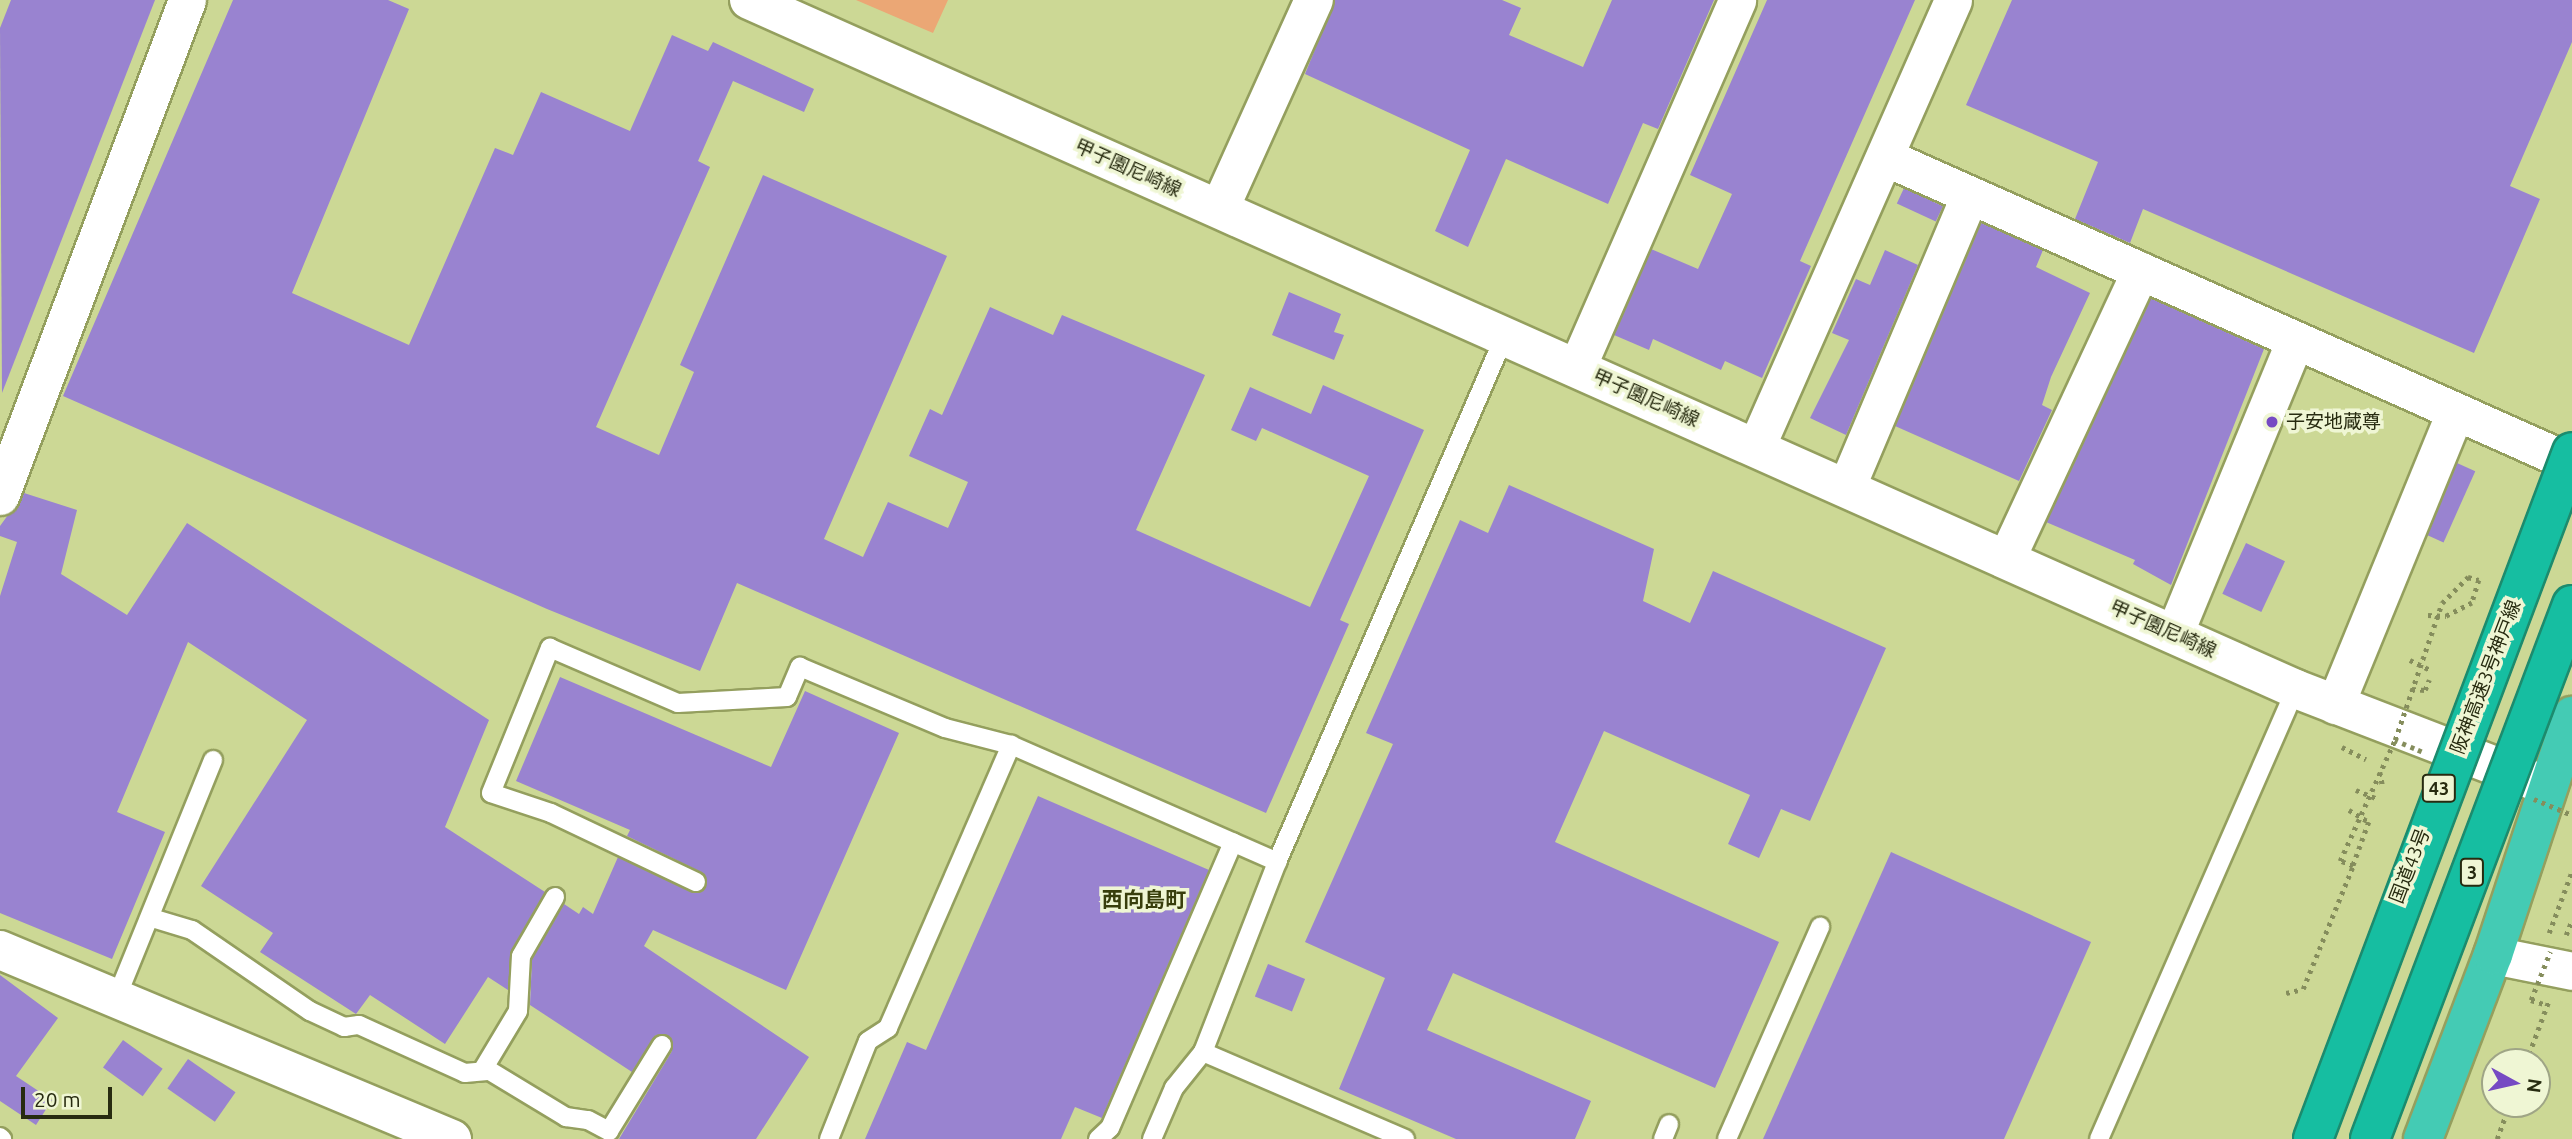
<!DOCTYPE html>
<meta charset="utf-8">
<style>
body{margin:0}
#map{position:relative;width:2572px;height:1139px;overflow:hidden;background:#ccd895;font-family:Ubuntu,"Noto Sans JP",sans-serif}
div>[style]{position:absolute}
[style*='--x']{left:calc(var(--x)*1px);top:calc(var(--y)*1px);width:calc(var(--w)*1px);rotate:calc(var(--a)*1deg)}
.green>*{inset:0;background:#eba775}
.building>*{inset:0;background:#9983d0;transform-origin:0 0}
.path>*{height:4.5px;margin-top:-2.25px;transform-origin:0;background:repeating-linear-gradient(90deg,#858d5c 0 3.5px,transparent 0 8.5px)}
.roads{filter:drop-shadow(2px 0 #949f5e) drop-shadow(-2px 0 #949f5e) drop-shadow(0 2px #949f5e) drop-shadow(0 -2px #949f5e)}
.service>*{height:18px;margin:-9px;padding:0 9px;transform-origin:9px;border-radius:9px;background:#fff}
.minor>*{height:37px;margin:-18.5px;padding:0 18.5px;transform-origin:18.5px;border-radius:18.5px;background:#fff}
.tertiary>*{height:38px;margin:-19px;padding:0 19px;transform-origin:19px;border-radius:19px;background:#fff}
.secondary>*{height:38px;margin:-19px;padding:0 19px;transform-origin:19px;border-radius:19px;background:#fff}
.trunk>*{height:38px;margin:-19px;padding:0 19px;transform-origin:19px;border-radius:19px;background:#44cbb4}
.path-bridge>*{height:4.5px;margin-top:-2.25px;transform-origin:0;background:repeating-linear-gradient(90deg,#858d5c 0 3.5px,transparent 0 8.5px)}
.bridges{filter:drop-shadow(2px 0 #1c8b6e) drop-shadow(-2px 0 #1c8b6e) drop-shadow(0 2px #1c8b6e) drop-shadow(0 -2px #1c8b6e)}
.motorway-bridge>*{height:38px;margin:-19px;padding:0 19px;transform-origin:19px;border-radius:19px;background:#16bea1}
.dots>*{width:19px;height:19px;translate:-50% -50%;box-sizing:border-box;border:4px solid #eff6d4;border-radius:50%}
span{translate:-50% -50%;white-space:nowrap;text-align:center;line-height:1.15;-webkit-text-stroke:7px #eff6d4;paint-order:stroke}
.shield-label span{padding:2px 5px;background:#eff6d4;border:2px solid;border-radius:5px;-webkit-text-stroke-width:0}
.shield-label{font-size:18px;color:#272b10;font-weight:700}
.street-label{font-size:19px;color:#272b10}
.poi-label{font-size:19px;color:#272b10}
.left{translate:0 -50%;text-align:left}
.neighbourhood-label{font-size:21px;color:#383e0c;font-weight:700}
.north{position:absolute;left:2481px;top:1048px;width:70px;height:70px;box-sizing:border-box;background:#eff6d4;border:2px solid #9fa586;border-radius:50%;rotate:98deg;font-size:19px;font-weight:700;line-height:28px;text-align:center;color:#272b10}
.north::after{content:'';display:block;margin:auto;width:24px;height:32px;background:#764ac3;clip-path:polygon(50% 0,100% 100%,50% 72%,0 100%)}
.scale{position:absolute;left:21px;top:1087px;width:91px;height:32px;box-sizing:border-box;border:4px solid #272b10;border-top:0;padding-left:9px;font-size:21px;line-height:24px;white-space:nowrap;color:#272b10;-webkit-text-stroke:5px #eff6d4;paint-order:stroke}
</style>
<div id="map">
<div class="green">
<i style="clip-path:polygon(856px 0,948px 0,933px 33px)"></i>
</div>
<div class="building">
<i style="clip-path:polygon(11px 0,155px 0,2px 393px,0 28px)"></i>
<i style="clip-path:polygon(233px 0,388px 0,409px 9px,292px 293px,409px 345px,495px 148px,513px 155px,541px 92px,630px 131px,672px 35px,708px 51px,713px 42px,814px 89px,804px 112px,733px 81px,698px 161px,710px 167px,596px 427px,659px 455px,694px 372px,680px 365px,763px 175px,947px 256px,824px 539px,863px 557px,888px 502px,948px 528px,968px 482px,909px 456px,930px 409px,942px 415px,990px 307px,1053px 335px,1062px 315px,1205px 375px,1136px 530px,1310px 607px,1369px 476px,1262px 428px,1256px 441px,1231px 430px,1250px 387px,1311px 414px,1323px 385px,1424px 430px,1340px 620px,1349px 624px,1266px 813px,737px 583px,700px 671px,547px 609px,63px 396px)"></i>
<i style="clip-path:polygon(1335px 0,1502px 0,1521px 8px,1509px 35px,1583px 67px,1612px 0,1714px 0,1658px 129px,1643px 123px,1608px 204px,1506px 159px,1468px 247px,1435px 231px,1470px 150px,1305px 74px)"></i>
<i style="clip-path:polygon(1767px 0,1915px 0,1800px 261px,1811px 266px,1762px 378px,1725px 361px,1721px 370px,1653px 339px,1649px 350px,1614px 335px,1651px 249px,1698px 269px,1732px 194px,1690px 175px)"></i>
<i style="clip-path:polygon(2012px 0,2572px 0,2572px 42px,2510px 186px,2540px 199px,2474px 353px,2143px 209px,2130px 243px,2075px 219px,2098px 162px,1966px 105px)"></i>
<i style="left:1904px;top:188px;width:43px;height:17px;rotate:25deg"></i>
<i style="clip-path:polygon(1981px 223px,2043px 250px,2036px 267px,2090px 293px,2051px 377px,2042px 405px,2052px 410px,2019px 481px,1895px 426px)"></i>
<i style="clip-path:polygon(1885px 250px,1918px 265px,1846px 435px,1810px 418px,1849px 340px,1832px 333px,1856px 279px,1870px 285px)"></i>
<i style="clip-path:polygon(1289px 292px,1341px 314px,1334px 332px,1344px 335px,1334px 360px,1272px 335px)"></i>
<i style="clip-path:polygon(2150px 298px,2264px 349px,2171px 585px,2133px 564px,2135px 560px,2046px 522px)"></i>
<i style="left:2457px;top:463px;width:20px;height:78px;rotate:24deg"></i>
<i style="clip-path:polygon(1509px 485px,1654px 549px,1643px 601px,1690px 623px,1713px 571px,1886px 648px,1810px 821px,1781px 809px,1759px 858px,1728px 844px,1750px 795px,1604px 731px,1555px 842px,1779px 942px,1715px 1088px,1453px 973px,1427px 1030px,1591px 1101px,1575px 1139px,1456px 1139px,1339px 1089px,1385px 978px,1305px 942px,1393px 744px,1366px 733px,1460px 520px,1488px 533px)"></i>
<i style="clip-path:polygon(24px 493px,77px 510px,61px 574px,127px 615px,187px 523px,489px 720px,445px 827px,545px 892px,511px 951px,508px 990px,488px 977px,445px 1044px,370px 995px,356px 1014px,260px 952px,273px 933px,201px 886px,307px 720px,188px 642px,117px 812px,165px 832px,112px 959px,0 913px,0 596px,17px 542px,0 536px,0 526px)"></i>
<i style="left:2246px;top:543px;width:43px;height:56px;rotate:25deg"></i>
<i style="clip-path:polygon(560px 677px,771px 767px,805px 691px,899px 733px,786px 990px,653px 930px,644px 946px,809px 1057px,756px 1139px,619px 1139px,672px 1051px,672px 1039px,656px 1035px,632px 1072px,530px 1005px,532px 959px,564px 904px,579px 914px,583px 907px,593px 914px,618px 857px,692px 892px,703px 891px,707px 882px,701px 872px,627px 836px,630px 830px,516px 781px)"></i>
<i style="clip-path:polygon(1038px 796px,1209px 870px,1102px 1118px,1075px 1107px,1061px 1139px,865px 1139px,907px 1042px,926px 1050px)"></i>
<i style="clip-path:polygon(1891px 852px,2091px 942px,2004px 1139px,1763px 1139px)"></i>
<i style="left:1268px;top:964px;width:40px;height:35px;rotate:22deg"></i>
<i style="clip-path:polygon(0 975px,58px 1018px,16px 1076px,52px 1100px,36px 1125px,0 1101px)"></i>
<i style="left:123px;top:1040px;width:49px;height:34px;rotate:36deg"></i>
<i style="left:188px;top:1059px;width:58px;height:36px;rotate:35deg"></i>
</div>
<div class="path">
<i style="--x:2428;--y:615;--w:18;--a:3"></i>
<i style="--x:2410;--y:660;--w:25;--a:26"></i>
<i style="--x:2412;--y:689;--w:13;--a:4"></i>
<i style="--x:2425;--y:690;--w:11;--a:-68"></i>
<i style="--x:2342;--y:747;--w:27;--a:27"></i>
<i style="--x:2380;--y:772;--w:16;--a:79"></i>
<i style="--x:2356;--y:790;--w:24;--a:22"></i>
<i style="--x:2349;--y:810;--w:23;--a:31"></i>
<i style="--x:2369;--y:822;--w:47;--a:110"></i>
<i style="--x:2549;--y:933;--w:66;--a:-69.6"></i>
<i style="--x:2566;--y:935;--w:16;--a:-68"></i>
<i style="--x:2286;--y:993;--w:17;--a:-13"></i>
<i style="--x:2531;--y:1000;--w:17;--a:17"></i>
<i style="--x:2526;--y:1062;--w:66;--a:-69.6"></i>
<i style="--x:2497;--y:1139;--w:37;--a:-70"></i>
</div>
<div class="roads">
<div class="service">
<i style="--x:696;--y:882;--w:161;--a:-154.6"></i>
<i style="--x:551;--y:813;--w:63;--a:-161.6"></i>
<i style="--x:491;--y:793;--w:157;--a:-67.9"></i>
<i style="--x:550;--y:648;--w:139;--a:23.3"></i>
<i style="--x:678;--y:703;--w:109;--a:-3.2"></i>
<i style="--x:787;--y:697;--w:33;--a:-67"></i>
<i style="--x:800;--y:667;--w:157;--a:22.8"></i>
<i style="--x:945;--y:728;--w:68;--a:14.4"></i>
<i style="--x:1011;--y:745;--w:291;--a:23.7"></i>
<i style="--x:152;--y:918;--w:42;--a:16.7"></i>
<i style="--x:192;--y:930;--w:143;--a:34.5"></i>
<i style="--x:310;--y:1011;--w:38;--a:25"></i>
<i style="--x:344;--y:1027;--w:15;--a:-8"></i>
<i style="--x:359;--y:1025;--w:116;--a:24.4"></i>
<i style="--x:465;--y:1073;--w:25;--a:-5"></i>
<i style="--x:490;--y:1071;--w:89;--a:31.2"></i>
<i style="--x:566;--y:1117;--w:22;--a:8"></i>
<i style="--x:588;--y:1120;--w:24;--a:28"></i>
<i style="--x:609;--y:1131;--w:101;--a:-58.4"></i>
<i style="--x:116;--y:999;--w:258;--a:-67.9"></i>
<i style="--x:1203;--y:1052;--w:220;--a:23.3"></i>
<i style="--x:482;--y:1071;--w:70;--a:-59"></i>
<i style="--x:518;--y:1011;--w:55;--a:-86.9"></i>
<i style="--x:521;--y:956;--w:68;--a:-60"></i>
<i style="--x:0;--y:1137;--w:3;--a:45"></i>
<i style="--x:829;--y:1139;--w:105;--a:-68.3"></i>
<i style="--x:868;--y:1041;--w:24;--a:-33"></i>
<i style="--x:888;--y:1028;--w:309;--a:-66.5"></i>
<i style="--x:1098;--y:1139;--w:16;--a:-43"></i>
<i style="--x:1110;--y:1128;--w:311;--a:-66.7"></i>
<i style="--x:1152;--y:1139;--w:56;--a:-66.7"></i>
<i style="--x:1174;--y:1088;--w:46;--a:-51.1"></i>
<i style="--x:1203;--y:1052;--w:204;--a:-68.7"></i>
<i style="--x:1277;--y:862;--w:574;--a:-66.6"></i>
<i style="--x:1663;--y:1139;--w:16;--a:-68"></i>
<i style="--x:1727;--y:1139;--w:232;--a:-66.3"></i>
<i style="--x:2099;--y:1139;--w:491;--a:-66.4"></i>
</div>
<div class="minor">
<i style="--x:1885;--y:157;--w:742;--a:24.01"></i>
<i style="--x:1577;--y:367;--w:400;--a:-66.4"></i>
<i style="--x:1756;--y:447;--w:488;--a:-66.2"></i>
<i style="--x:1846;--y:488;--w:318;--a:-67.1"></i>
<i style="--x:0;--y:496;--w:530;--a:-69.34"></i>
<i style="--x:2006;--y:559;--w:318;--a:-65"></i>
<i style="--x:2174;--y:634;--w:318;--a:-67.6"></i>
<i style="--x:2335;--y:705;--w:317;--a:-67.7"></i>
<i style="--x:2493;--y:955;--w:81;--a:11.4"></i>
</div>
<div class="tertiary">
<i style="--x:1220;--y:208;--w:228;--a:-65.7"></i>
<i style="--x:0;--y:950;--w:490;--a:22.7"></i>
</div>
<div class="secondary">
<i style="--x:749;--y:0;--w:1693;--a:24.01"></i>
<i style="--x:2296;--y:689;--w:269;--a:21.1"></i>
</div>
<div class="trunk">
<i style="--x:2423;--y:1139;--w:197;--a:-69.2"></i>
<i style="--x:2493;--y:955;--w:252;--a:-71.7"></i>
</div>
</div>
<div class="path-bridge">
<i style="--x:2395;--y:740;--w:30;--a:23"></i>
<i style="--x:2534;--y:799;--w:41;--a:22.8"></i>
<i style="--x:2303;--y:989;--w:133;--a:-67.9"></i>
<i style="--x:2353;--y:866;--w:14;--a:-159"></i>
<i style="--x:2340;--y:861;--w:133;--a:-65.6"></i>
<i style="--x:2395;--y:740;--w:145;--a:-71.1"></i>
<i style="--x:2442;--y:603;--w:37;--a:-45"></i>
<i style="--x:2468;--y:577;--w:11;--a:15"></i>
<i style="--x:2479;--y:580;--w:24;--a:107"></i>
<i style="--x:2472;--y:603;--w:29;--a:153"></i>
<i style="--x:2531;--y:1000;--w:52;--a:-68.4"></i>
</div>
<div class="bridges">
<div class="motorway-bridge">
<i style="--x:2313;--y:1139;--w:734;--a:-69.34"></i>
<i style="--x:2370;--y:1139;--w:571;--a:-69.28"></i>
</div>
</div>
<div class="dots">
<i style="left:2272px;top:422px;background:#764ac3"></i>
</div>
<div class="shield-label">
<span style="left:2439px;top:788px">43</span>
<span style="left:2472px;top:872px">3</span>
</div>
<div class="street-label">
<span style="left:1128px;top:168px;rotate:24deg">甲子園尼崎線</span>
<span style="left:1646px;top:398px;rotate:24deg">甲子園尼崎線</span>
<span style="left:2163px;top:629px;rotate:24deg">甲子園尼崎線</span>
<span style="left:2486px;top:677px;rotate:-69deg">阪神高速3号神戸線</span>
<span style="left:2410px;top:866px;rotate:-69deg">国道43号</span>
</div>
<div class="poi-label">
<span class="left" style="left:2286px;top:422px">子安地蔵尊</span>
</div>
<div class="neighbourhood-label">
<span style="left:1144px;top:899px">西向島町</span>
</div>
<div class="north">N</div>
<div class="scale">20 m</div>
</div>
